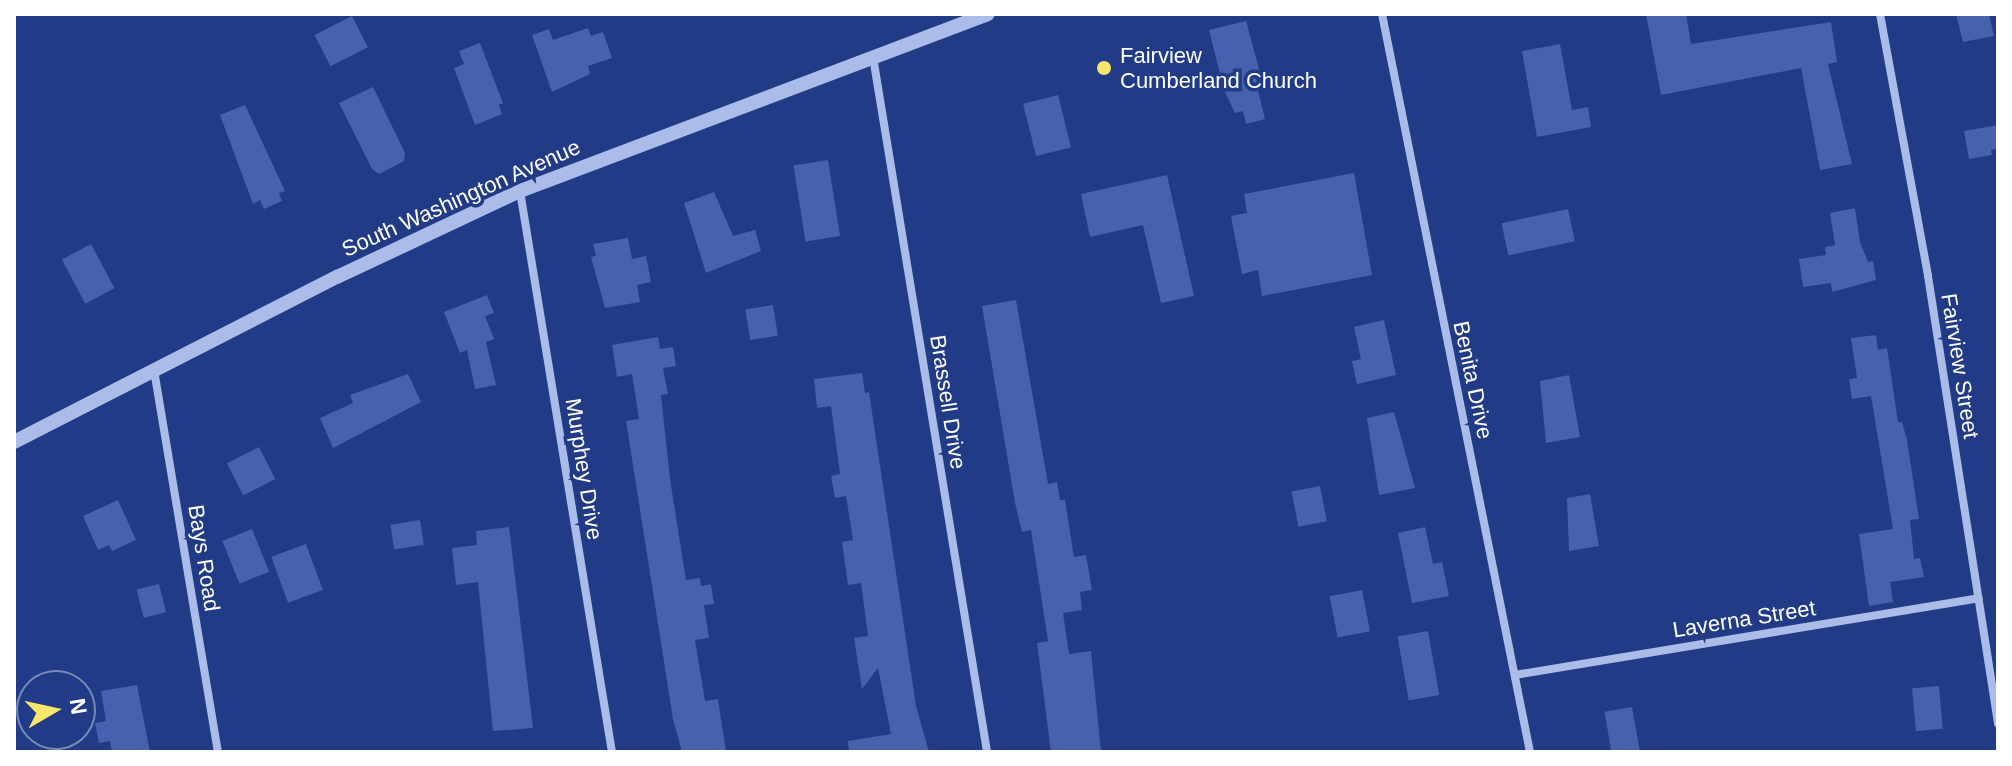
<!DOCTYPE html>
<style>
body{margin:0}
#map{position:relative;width:2012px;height:766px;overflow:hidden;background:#213b86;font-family:Arial,sans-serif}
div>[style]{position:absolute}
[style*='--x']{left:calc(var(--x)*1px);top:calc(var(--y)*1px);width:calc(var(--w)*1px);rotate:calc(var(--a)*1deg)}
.building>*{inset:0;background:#4662ac;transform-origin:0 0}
.minor>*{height:8px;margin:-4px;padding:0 4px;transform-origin:4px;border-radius:4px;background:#abbce9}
.tertiary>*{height:14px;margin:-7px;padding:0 7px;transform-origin:7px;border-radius:7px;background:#abbce9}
.dots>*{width:22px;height:22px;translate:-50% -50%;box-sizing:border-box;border:4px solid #213b86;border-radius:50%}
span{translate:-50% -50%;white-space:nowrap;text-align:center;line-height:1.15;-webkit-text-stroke:7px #213b86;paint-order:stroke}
.poi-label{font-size:22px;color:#fff}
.left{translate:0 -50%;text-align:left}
.street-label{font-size:22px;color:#fff}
.frame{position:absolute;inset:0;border:16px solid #fff;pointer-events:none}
.north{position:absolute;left:16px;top:670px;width:80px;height:80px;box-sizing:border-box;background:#213b86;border:2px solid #7a89b6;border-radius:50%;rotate:81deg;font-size:22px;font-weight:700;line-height:32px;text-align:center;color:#fff}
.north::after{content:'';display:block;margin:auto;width:28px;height:36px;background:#f6e76c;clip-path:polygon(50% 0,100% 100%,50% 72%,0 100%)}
</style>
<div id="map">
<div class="building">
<i style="clip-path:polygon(1646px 14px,1686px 14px,1691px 44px,1831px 22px,1837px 62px,1828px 64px,1852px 164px,1820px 170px,1801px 68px,1661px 95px)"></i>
<i style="clip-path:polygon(1956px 14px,1989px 14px,1994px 36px,1963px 42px)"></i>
<i style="left:352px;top:16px;width:35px;height:42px;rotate:63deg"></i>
<i style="clip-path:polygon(1246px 21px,1262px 80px,1256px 82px,1265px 119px,1246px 124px,1243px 111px,1235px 113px,1224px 90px,1209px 30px)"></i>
<i style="clip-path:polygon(588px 28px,591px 36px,603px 32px,612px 58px,588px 66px,590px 74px,552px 92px,532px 35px,549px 29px,553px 40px)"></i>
<i style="clip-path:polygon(480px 43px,503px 103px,499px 105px,502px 114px,475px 125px,454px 68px,464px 64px,459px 51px)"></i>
<i style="clip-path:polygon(1560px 44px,1572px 110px,1588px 107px,1591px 127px,1537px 137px,1522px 51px)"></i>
<i style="clip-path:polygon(373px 87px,405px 153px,404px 161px,379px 174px,372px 169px,339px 103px)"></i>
<i style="left:1058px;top:95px;width:54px;height:36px;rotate:76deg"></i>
<i style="clip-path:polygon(245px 105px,285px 191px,279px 193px,282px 201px,264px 209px,260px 200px,253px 204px,220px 115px)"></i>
<i style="clip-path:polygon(1998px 125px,1998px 148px,1991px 150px,1992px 155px,1969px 159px,1964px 131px)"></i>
<i style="left:828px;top:160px;width:77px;height:35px;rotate:81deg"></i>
<i style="clip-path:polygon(1354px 173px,1372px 275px,1262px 296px,1258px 270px,1242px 274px,1231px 216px,1247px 213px,1244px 194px)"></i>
<i style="clip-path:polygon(1167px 175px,1194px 296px,1161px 303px,1143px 225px,1090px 237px,1081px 194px)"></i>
<i style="clip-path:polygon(714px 192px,733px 236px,755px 230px,761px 251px,706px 273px,684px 203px)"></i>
<i style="clip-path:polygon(1855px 208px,1860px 242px,1868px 262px,1873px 261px,1876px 280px,1832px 292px,1831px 283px,1803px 287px,1799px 259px,1826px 255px,1825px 247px,1835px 245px,1830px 213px)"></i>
<i style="left:1568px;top:209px;width:33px;height:68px;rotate:78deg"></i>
<i style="clip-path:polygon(628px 238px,632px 259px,646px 256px,651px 282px,637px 285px,640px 302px,605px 308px,591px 257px,596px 256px,593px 244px)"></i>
<i style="left:91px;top:244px;width:50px;height:33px;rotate:62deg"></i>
<i style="clip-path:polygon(487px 295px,494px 313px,485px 316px,494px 339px,486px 342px,496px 385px,475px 389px,467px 350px,460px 353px,444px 312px)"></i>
<i style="clip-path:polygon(1016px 300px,1048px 484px,1057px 482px,1060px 500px,1065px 500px,1074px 557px,1086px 555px,1092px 590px,1080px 592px,1082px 610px,1063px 613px,1069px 654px,1091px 651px,1101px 752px,1051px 752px,1037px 643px,1048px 641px,1031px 530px,1022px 532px,1015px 503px,982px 306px)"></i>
<i style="left:773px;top:305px;width:31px;height:28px;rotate:81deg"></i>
<i style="clip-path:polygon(1384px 320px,1396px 375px,1357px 384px,1352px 361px,1361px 359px,1354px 327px)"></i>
<i style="clip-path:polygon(1876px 335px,1878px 350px,1887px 348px,1898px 422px,1902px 422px,1907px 440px,1919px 519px,1910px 520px,1914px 559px,1920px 558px,1924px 577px,1890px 582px,1893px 602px,1869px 606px,1859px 534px,1893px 529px,1871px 396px,1852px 399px,1849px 379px,1857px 378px,1851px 338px)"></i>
<i style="clip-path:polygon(658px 337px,660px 349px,673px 347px,676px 366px,663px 368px,668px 394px,661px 395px,670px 479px,686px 580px,700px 578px,701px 586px,711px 584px,714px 604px,704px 605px,709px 638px,695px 640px,705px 701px,718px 699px,726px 752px,682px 752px,673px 719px,626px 421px,639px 419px,632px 374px,617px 377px,612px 345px)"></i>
<i style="clip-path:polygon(862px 373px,865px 393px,869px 392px,916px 706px,929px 752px,849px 752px,848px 741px,891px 734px,878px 668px,862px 689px,854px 638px,868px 636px,861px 583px,848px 585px,842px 542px,853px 540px,846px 496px,835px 498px,831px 476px,840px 474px,831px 406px,817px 408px,814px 379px)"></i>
<i style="clip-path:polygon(408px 374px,421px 402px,333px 448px,320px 418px,353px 403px,350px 395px)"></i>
<i style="clip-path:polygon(1569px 375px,1580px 437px,1546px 443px,1540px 381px)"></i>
<i style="clip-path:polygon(1394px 412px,1415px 488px,1379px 495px,1367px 418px)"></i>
<i style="left:259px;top:447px;width:36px;height:36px;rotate:63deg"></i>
<i style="left:1320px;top:486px;width:36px;height:29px;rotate:79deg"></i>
<i style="clip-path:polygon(1590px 494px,1599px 546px,1569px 551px,1567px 498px)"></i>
<i style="clip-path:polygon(118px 500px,136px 540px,112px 551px,109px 545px,98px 550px,83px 516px)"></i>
<i style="left:420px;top:520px;width:25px;height:30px;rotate:81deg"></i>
<i style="clip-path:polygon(509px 527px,533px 728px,493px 731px,478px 582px,456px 585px,452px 548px,477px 545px,476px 531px)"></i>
<i style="clip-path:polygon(1425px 527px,1433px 564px,1442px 562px,1449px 596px,1412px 603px,1398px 533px)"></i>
<i style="left:252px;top:529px;width:46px;height:32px;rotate:68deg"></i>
<i style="left:306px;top:544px;width:49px;height:37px;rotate:70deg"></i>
<i style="left:159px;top:584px;width:29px;height:23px;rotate:76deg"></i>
<i style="left:1362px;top:590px;width:42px;height:33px;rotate:79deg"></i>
<i style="left:1428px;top:631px;width:65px;height:31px;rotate:80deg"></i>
<i style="clip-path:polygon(137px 685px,150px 752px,112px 752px,110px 741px,99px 743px,95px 723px,106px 721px,101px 691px)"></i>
<i style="left:1939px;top:686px;width:43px;height:27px;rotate:85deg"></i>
<i style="left:1632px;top:707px;width:46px;height:28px;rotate:80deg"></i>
</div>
<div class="minor">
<i style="--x:1382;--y:14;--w:753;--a:78.66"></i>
<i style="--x:1880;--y:14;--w:266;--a:79.6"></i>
<i style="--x:1928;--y:276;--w:453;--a:81.1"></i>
<i style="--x:873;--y:57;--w:704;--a:80.68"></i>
<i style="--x:520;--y:191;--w:568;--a:80.69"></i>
<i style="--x:154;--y:370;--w:387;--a:80.5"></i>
<i style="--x:1515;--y:675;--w:470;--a:-9.4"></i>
</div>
<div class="tertiary">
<i style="--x:14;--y:442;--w:363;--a:-27.1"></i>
<i style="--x:337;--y:277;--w:202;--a:-25.2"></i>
<i style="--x:520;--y:191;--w:500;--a:-20.72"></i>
</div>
<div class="dots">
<i style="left:1104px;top:68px;background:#f6e76c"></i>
</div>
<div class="poi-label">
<span class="left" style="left:1120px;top:68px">Fairview<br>Cumberland Church</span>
</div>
<div class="street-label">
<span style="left:461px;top:198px;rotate:-24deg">South Washington Avenue</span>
<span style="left:1960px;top:366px;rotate:81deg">Fairview Street</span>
<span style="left:1473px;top:380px;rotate:78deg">Benita Drive</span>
<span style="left:948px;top:402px;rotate:81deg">Brassell Drive</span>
<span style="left:584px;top:469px;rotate:81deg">Murphey Drive</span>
<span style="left:204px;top:558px;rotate:81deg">Bays Road</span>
<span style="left:1744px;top:619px;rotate:-9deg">Laverna Street</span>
</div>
<div class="frame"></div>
<div class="north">N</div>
</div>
